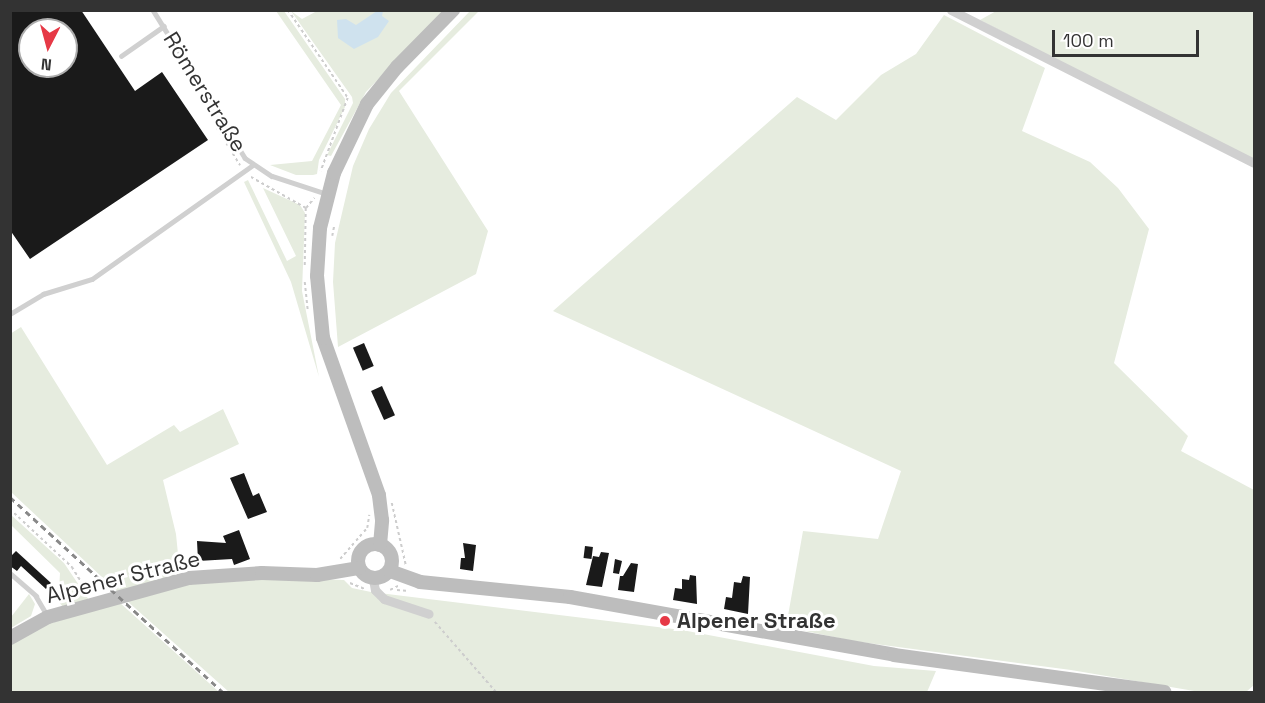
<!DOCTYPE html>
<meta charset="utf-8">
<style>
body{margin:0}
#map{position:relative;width:1265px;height:703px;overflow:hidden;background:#fff;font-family:"Space Grotesk",sans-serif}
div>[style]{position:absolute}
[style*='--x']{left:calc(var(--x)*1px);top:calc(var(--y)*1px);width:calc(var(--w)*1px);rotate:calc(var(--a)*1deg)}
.green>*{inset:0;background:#e6ecdf}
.water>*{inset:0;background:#cfe2ee}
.building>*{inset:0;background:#1a1a1a;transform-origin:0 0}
.path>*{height:1.5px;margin-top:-0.75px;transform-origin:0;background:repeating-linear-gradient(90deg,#cdcdcd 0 3px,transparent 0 6px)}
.lane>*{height:4.5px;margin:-2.25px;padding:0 2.25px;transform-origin:2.25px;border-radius:2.25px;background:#d0d0d0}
.street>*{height:9px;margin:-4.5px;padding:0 4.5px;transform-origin:4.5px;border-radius:4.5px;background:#d0d0d0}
.secondary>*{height:14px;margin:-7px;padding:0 7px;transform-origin:7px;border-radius:7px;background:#bdbdbd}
.secondary>.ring{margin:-7px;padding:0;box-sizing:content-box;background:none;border:14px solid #bdbdbd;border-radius:50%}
.rail>*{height:3px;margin-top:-1.5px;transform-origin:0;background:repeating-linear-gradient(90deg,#888 0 6px,transparent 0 10.5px)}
.dots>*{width:16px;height:16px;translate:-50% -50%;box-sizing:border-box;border:3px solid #fff;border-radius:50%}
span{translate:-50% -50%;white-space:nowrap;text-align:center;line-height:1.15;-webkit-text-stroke:6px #fff;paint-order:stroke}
.street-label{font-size:22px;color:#333}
.poi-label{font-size:22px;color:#333;font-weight:700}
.left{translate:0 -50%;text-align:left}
.frame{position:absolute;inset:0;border:12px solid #333;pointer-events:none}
.north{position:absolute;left:18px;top:18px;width:60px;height:60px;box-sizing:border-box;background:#fff;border:2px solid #adadad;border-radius:50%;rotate:186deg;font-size:16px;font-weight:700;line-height:24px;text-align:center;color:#333}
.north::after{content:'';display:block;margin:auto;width:21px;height:27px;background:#e63946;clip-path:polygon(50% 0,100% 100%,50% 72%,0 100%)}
.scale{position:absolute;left:1052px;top:30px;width:147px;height:27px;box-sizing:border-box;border:3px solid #333;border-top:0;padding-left:8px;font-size:18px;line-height:21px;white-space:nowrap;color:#333;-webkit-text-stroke:4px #fff;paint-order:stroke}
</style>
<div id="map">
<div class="green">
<i style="clip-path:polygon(998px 10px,1254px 11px,1254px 163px,980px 20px)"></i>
<i style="clip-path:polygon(276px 11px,284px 11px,345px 99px,345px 107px,319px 160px,317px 174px,313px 175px,296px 175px,270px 165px,312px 161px,341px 105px)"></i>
<i style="clip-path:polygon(291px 11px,302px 19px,317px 11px,443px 11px,366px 92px,331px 156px,327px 155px,353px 103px,352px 97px)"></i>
<i style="clip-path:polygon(470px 11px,479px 11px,399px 91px,488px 231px,476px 274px,338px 347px,333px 282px,335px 243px,353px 166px,369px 129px,391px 93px)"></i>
<i style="clip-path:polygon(944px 15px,1045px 68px,1022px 131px,1090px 162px,1118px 188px,1149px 229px,1114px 363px,1188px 436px,1181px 451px,1254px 490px,1254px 685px,1246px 692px,1200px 692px,1071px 670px,853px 641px,786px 627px,803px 531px,878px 539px,901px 471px,553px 311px,797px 97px,836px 120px,881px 75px,916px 54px)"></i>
<i style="clip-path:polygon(248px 180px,287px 261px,296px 256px,263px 188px,300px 205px,305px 213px,302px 291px,319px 377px,291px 282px,244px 182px)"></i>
<i style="clip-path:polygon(21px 327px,107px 465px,174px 425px,180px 432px,223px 409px,239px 444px,163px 480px,176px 534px,180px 574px,118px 592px,11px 492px,10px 334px)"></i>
<i style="clip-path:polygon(10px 514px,64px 563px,89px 600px,63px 607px,54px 596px,59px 590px,60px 573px,11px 525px)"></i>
<i style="clip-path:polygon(288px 578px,344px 580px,352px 588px,371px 592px,682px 630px,874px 666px,936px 671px,927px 692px,229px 692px,126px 600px,177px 585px)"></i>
<i style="clip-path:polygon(29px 594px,35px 604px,31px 616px,11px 628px,11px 617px)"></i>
<i style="clip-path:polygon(119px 602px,219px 692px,11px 692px,10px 644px,29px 630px)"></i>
</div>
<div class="water">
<i style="clip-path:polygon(377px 11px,383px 11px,382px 16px,389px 21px,378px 37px,354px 49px,338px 38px,337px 20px,346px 19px,356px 25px)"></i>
</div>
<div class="building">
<i style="clip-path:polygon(evenodd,10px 10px,81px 10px,135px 91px,162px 72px,208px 140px,30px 259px,10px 230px,10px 10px,30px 30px,66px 30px,66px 66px,30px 66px,30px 30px)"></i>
<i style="left:364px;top:343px;width:25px;height:12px;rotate:67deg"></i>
<i style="left:382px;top:386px;width:32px;height:12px;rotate:66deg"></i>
<i style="clip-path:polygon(244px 473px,253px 496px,259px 493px,267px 512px,248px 519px,230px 478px)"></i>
<i style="clip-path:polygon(239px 530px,250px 559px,234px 565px,232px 559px,198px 561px,197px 541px,226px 543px,223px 536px)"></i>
<i style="clip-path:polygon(463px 543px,476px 545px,473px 571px,460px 569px,461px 558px,465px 558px)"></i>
<i style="left:585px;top:546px;width:8px;height:12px;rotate:7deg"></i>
<i style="clip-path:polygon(16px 551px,51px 583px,46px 589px,21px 566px,17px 571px,10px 566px,10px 557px)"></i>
<i style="clip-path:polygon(601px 552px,609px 553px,602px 587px,586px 585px,593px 556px,599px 557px)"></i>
<i style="clip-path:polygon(615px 559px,622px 561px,619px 574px,613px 573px)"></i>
<i style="clip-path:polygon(631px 563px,638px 564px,634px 592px,618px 590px,620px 576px,623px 576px)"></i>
<i style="clip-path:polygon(690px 575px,696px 576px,697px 604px,673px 600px,675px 588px,682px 589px,682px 579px,689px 580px)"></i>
<i style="clip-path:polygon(743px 576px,750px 577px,748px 614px,724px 609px,726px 597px,732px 598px,734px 582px,741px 583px)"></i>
</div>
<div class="path">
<i style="--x:288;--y:10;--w:107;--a:55.7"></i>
<i style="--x:348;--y:98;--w:78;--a:110.3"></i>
<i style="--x:217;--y:128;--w:44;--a:58.1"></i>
<i style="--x:251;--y:177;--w:63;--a:29.4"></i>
<i style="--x:306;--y:208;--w:60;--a:91"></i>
<i style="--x:306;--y:208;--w:13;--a:-51"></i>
<i style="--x:332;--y:236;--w:10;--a:-79"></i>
<i style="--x:305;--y:282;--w:28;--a:84"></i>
<i style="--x:392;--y:503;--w:64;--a:77.3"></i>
<i style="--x:10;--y:509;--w:85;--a:43.1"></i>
<i style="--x:72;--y:567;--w:31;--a:58"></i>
<i style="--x:340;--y:559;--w:41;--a:-48.9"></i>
<i style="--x:367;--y:528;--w:13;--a:-81"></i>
<i style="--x:350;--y:583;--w:16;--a:22"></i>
<i style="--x:390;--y:590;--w:9;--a:-27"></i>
<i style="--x:397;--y:590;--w:12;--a:5"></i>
<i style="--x:435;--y:622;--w:93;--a:48.9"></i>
</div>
<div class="lane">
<i style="--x:153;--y:10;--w:174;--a:58.1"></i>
<i style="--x:245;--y:158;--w:32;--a:34"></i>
<i style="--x:272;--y:176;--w:58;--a:18.1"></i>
<i style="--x:121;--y:56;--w:52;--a:-34.9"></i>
<i style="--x:10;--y:314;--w:39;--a:-31"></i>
<i style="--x:43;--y:294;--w:51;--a:-17"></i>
<i style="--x:92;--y:279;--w:197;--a:-35.3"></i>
<i style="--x:10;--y:573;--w:35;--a:41"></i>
<i style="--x:36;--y:596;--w:22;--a:60"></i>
</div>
<div class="street">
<i style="--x:951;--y:10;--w:339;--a:26.8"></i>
<i style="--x:373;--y:579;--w:11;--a:80"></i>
<i style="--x:375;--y:590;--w:13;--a:45"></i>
<i style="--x:384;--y:599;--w:47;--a:18.4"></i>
</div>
<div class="secondary">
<i class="ring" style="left:358px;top:544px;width:20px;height:20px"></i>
<i style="--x:380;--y:545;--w:25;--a:-85"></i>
<i style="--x:382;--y:520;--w:25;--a:-97"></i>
<i style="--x:379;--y:495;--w:167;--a:-109.6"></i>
<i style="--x:323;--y:338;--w:62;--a:-95.5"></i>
<i style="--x:317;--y:276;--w:48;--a:-86.4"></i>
<i style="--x:320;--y:228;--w:57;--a:-75.7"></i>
<i style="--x:334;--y:173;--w:76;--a:-64.4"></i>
<i style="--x:367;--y:104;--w:48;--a:-51"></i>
<i style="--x:397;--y:67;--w:80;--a:-45.5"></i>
<i style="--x:390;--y:571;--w:32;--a:20"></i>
<i style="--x:420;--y:582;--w:151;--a:5.7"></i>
<i style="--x:570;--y:597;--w:329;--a:10.1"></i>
<i style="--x:894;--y:655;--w:273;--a:7.8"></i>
<i style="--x:10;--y:638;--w:43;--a:-28.9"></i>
<i style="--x:48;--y:617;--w:146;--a:-15.5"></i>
<i style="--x:189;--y:578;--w:73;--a:-3.9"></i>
<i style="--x:262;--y:573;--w:55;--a:2.1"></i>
<i style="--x:317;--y:575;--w:43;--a:-9.5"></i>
</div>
<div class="rail">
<i style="--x:10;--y:497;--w:289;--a:42.5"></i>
</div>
<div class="dots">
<i style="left:665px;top:621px;background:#e63946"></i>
</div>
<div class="street-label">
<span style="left:205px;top:92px;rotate:58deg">Römerstraße</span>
<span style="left:123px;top:577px;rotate:-14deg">Alpener Straße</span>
</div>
<div class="poi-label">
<span class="left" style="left:677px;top:621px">Alpener Straße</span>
</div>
<div class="frame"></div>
<div class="north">N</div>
<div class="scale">100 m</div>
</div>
